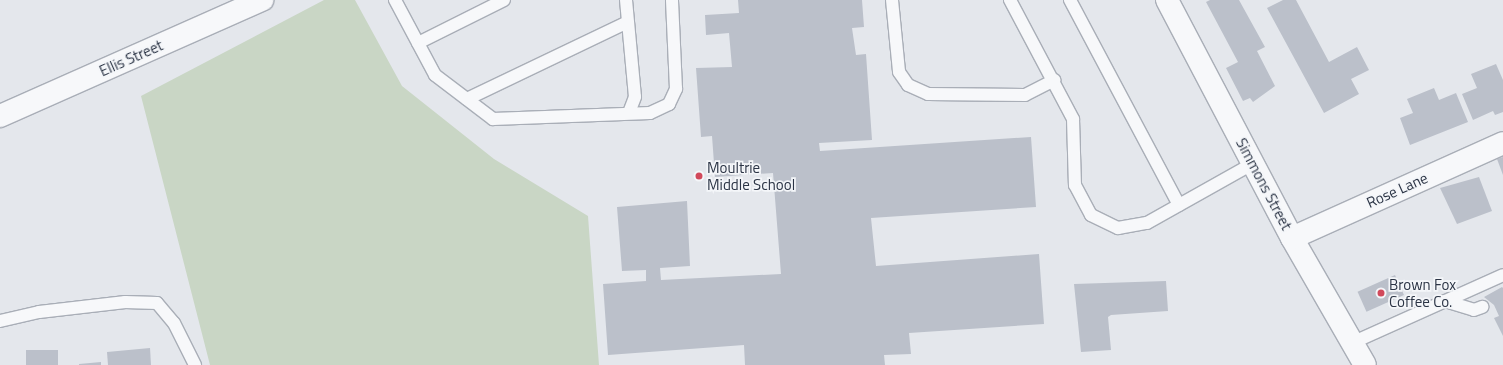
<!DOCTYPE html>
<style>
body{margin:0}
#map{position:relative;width:1503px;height:365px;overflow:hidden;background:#e4e7ec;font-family:"Titillium Web",sans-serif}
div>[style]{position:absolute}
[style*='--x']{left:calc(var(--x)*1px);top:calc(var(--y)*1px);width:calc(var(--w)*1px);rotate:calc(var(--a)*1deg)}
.green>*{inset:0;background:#c9d6c5}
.building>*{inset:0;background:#bbc0ca;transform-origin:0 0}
.roads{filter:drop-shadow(1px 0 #a9aeb7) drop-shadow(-1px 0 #a9aeb7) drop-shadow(0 1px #a9aeb7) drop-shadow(0 -1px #a9aeb7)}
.lane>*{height:12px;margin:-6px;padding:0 6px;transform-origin:6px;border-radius:6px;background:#f7f8fa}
.street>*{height:22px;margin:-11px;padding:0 11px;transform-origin:11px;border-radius:11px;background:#f7f8fa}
.dots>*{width:11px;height:11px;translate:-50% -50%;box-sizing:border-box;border:2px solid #f4f6f9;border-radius:50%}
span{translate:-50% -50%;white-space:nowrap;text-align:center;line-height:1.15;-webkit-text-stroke:3.5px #f4f6f9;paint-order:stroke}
.street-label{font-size:15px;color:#2b3445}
.poi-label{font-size:15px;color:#2b3445}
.left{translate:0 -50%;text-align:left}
</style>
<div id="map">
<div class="green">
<i style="clip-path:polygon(324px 0,355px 0,402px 86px,494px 159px,588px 216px,599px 365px,210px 365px,141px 96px)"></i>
</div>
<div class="building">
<i style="clip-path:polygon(738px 0,862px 0,864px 27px,852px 28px,856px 55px,866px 54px,872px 140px,819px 143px,820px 151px,1031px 137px,1036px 207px,871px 218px,876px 266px,1039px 254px,1044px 324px,909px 333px,911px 354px,884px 355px,885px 365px,745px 365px,744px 345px,608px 355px,603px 284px,646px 281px,646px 270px,622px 271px,617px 207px,687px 201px,690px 266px,660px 268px,661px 280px,781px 274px,773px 173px,715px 177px,712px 136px,701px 137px,696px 68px,732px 67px,729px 33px,706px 35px,705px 15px,739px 13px)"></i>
<i style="clip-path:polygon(1210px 0,1239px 0,1265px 47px,1257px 51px,1275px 86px,1253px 102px,1250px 98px,1243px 101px,1226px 68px,1238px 62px,1206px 2px)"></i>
<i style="clip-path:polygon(1283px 0,1296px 0,1329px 62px,1357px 47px,1369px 70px,1351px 79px,1359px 94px,1324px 113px,1267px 8px)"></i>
<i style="clip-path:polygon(1496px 64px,1503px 80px,1503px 112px,1495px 115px,1493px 111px,1473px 120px,1462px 94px,1477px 88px,1471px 74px)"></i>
<i style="clip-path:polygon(1434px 88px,1439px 100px,1456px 93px,1468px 122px,1410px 145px,1400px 118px,1413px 113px,1407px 99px)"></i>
<i style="clip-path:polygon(1503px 157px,1503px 175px,1497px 159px)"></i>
<i style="clip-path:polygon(1479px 177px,1492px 211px,1457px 224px,1440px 188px)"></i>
<i style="left:1395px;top:275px;width:22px;height:41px;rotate:66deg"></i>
<i style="clip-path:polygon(1166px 281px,1168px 311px,1111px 315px,1108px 317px,1111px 350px,1081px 352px,1074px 284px)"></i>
<i style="clip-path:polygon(1502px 287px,1503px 288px,1503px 336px,1494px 318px,1499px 316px,1494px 305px,1484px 297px)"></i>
<i style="clip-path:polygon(150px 348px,151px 365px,108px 365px,107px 352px)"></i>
<i style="left:58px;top:350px;width:15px;height:32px;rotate:90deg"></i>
<i style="clip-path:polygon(101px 362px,101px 365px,79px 365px,79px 364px)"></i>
</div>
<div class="roads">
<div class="lane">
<i style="--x:395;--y:0;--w:85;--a:61.9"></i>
<i style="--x:435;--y:75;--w:73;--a:37.2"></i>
<i style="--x:493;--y:119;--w:157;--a:-2.2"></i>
<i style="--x:650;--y:113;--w:21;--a:-25"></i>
<i style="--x:669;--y:104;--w:17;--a:-65"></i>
<i style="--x:676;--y:89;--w:89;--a:-92.6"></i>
<i style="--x:626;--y:0;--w:97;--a:84.7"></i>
<i style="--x:635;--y:97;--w:17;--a:111"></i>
<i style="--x:892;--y:0;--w:72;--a:84.4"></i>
<i style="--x:899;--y:72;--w:16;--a:55"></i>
<i style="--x:908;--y:85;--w:22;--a:24"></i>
<i style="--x:928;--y:94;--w:97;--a:0.6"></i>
<i style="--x:1025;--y:95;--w:33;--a:-27"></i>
<i style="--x:1010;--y:0;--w:135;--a:62.1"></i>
<i style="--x:1073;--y:119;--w:66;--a:88.3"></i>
<i style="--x:1075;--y:185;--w:34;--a:62"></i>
<i style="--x:1091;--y:215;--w:30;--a:26"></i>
<i style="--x:1118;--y:228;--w:29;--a:-10"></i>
<i style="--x:1147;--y:223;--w:120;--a:-29.3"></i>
<i style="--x:1070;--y:0;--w:232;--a:62"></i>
<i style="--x:418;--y:43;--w:96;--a:-26.6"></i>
<i style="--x:467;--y:99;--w:178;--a:-25.6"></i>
<i style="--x:1445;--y:301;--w:30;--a:17"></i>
<i style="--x:1474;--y:310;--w:9;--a:-21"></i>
<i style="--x:0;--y:321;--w:40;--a:-13"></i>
<i style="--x:39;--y:312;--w:87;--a:-6.6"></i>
<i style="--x:125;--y:302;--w:32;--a:2"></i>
<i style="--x:157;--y:303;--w:26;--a:50"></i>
<i style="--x:174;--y:323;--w:47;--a:63.4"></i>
<i style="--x:1354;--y:342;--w:163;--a:-24.2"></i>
</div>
<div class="street">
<i style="--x:1167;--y:0;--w:269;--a:62.3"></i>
<i style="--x:1292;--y:238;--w:146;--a:60.1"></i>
<i style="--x:0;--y:116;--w:287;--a:-23.9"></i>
<i style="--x:1292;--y:238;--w:231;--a:-24.2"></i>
</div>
</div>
<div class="dots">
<i style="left:699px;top:176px;background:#d1495b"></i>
<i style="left:1381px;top:293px;background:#d1495b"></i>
</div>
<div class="street-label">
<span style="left:131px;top:58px;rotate:-24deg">Ellis Street</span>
<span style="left:1264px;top:184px;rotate:62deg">Simmons Street</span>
<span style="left:1397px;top:190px;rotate:-24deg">Rose Lane</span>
</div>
<div class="poi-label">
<span class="left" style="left:707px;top:176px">Moultrie<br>Middle School</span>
<span class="left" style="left:1389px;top:293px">Brown Fox<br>Coffee Co.</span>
</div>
</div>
